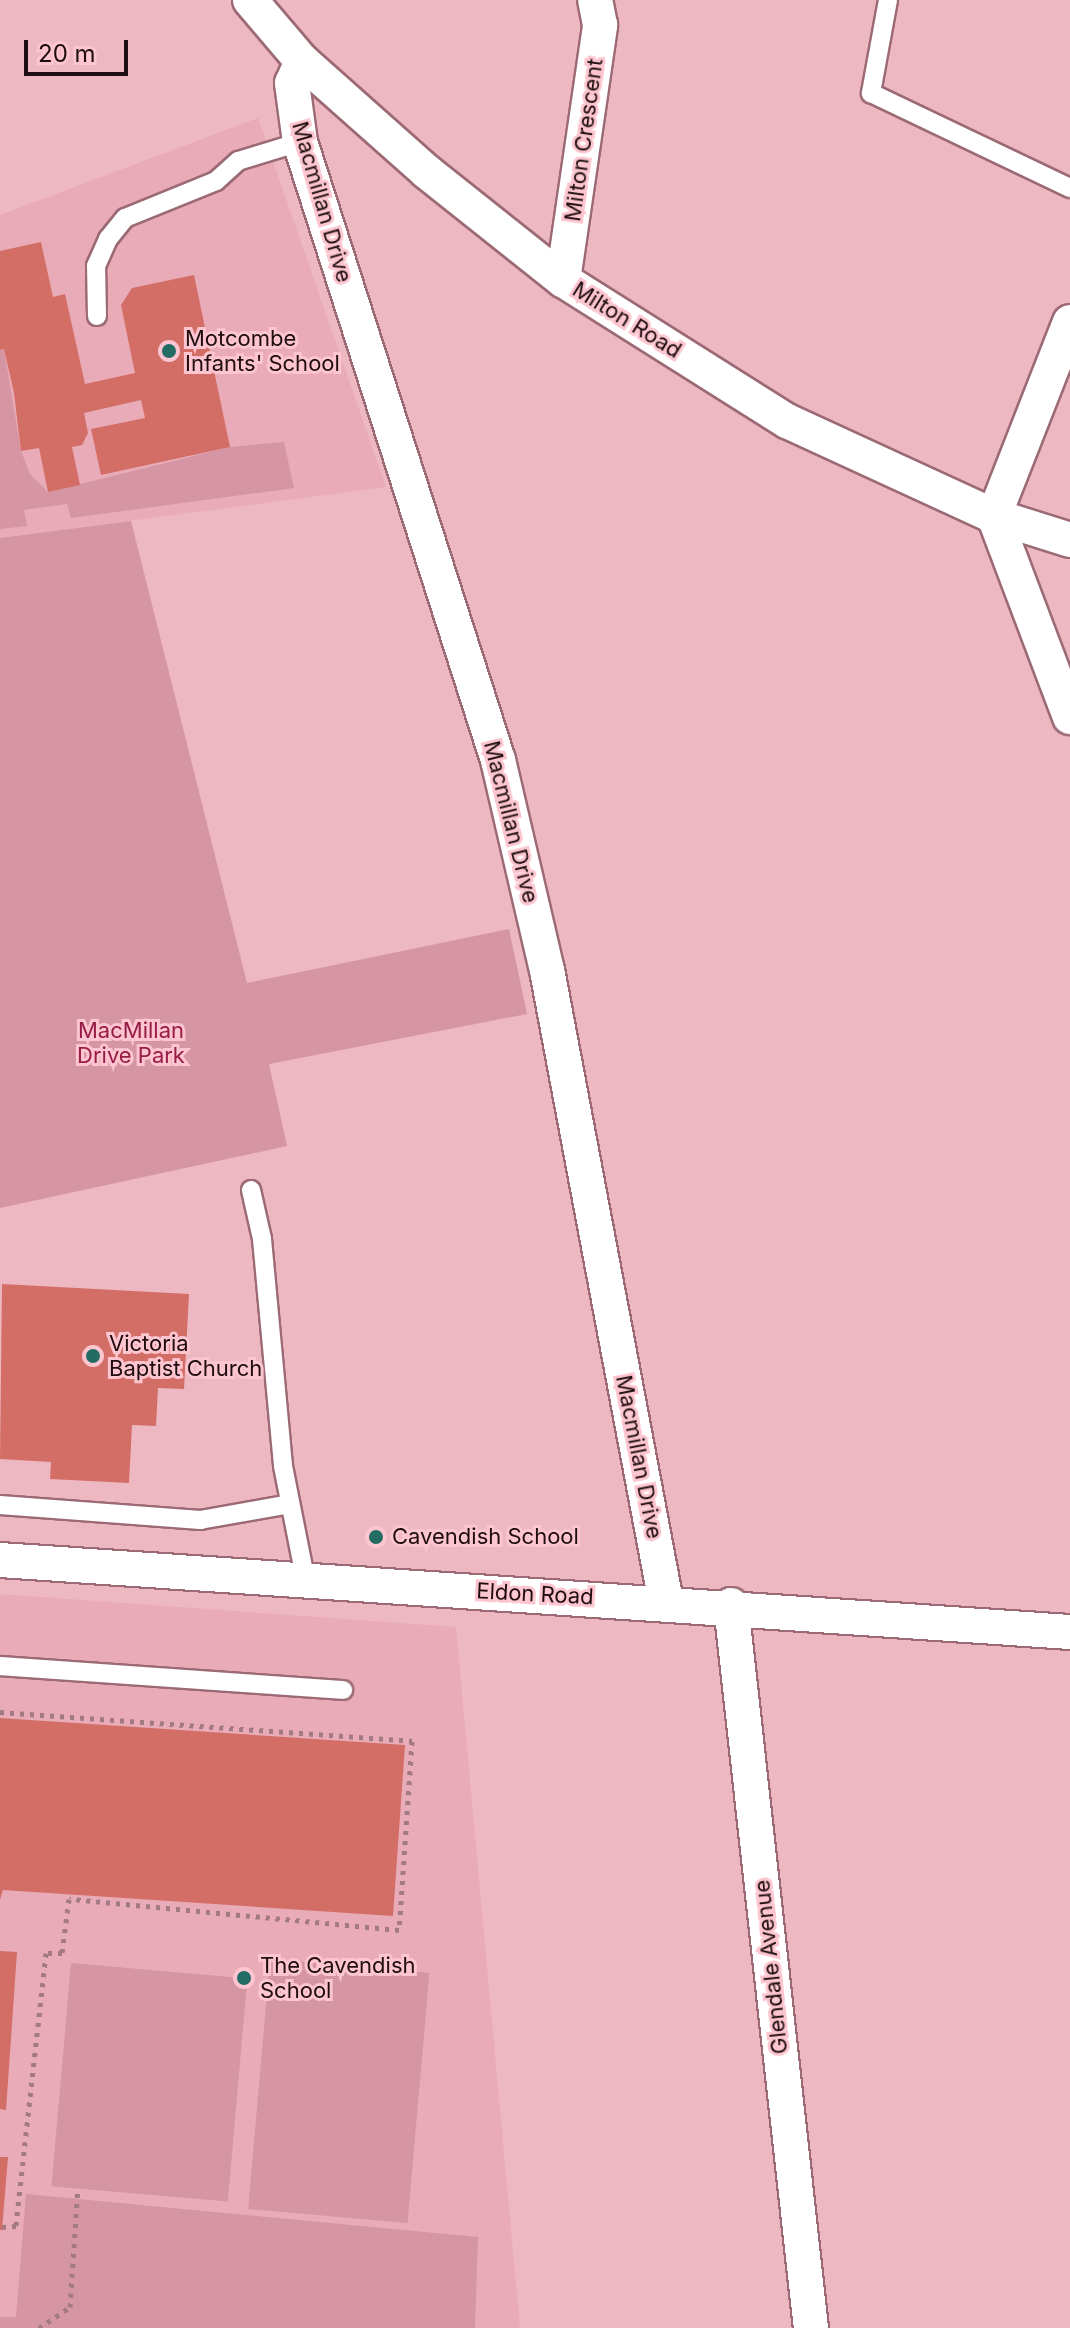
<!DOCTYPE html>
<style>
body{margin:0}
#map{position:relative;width:1070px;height:2328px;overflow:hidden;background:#eeb8c3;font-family:Inter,sans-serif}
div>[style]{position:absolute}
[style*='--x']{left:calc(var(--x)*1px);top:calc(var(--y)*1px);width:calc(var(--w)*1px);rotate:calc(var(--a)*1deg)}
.built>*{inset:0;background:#e9abb7}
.green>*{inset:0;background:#d595a2;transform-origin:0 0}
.building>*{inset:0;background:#d36e66}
.path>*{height:5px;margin-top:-2.5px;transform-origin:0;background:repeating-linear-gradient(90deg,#a37a83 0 4px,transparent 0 10px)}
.roads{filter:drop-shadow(2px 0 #9b6a74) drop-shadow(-2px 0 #9b6a74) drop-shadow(0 2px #9b6a74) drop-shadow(0 -2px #9b6a74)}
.service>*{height:18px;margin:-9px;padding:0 9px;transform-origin:9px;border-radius:9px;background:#fff}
.minor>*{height:34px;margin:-17px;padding:0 17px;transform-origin:17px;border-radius:17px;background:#fff}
.dots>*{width:22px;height:22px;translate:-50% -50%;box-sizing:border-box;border:4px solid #fcc5cf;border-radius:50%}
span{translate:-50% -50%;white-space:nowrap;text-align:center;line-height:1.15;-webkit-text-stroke:6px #fcc5cf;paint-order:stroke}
.street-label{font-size:22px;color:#1f0d11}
.poi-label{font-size:22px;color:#1f0d11}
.left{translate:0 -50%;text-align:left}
.park-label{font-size:22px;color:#971c48}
.scale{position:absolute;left:24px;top:40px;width:104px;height:36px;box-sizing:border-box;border:4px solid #1f0d11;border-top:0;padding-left:10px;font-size:24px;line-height:28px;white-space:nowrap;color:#1f0d11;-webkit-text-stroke:6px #fcc5cf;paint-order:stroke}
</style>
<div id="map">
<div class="built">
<i style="clip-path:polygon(258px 118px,386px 487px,0 538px,0 215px)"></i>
<i style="clip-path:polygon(0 1594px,456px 1627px,520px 2328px,0 2328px)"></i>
</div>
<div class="green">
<i style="clip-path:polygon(4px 349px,21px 451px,30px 474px,48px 492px,230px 447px,284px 442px,294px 488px,71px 518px,67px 504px,24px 510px,27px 526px,0 529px,0 350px)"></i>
<i style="clip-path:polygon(131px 521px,247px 983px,509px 929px,527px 1014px,269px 1064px,287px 1146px,0 1208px,0 538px)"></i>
<i style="left:270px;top:1959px;width:160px;height:251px;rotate:5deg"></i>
<i style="left:71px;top:1963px;width:177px;height:224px;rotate:5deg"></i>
<i style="clip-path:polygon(26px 2194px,478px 2237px,475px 2328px,0 2328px,0 2317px,16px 2317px)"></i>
</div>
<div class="building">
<i style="clip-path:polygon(41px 242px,53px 297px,65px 294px,85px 384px,135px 373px,121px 305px,132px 288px,194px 275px,230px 447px,101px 475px,91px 429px,145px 418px,141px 400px,84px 413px,88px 433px,82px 445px,72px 447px,80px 485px,48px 492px,39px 448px,21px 451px,14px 393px,4px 349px,0 350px,0 251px)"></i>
<i style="clip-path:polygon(2px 1284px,189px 1294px,184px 1389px,158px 1388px,156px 1426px,132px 1425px,129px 1483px,50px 1479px,51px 1462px,0 1459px)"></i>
<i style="clip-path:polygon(0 1718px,405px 1745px,393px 1916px,3px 1890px,0 1900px)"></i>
<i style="clip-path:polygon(0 1951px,17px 1952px,6px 2110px,0 2109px)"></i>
<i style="clip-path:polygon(0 2157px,8px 2157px,2px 2230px,0 2230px)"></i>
</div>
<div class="path">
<i style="--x:0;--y:1712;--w:413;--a:4"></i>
<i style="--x:412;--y:1741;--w:189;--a:93.9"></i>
<i style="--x:399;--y:1930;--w:331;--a:-174.6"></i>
<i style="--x:69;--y:1899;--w:54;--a:97.4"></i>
<i style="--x:62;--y:1953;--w:16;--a:180"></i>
<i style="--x:46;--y:1953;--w:275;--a:96.3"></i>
<i style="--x:16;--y:2226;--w:14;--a:176"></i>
<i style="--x:39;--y:2328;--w:37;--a:-34"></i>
<i style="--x:70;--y:2307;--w:119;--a:-86.2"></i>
</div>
<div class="roads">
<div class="service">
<i style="--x:888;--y:0;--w:95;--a:100.4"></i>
<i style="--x:871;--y:93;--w:221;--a:25.5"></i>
<i style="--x:97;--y:316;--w:50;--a:-91.1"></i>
<i style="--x:96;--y:266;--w:30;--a:-66"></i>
<i style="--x:108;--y:239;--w:27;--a:-51"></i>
<i style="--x:125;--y:218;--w:98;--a:-22.1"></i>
<i style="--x:216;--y:181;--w:30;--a:-42"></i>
<i style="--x:238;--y:161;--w:65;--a:-17"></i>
<i style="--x:251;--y:1190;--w:50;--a:77.3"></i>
<i style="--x:262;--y:1239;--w:228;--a:84.7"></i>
<i style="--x:283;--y:1466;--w:118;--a:78.8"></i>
<i style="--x:0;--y:1505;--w:201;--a:4.3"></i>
<i style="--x:200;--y:1520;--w:91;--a:-10.1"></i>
<i style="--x:0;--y:1666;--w:344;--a:4"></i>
</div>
<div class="minor">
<i style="--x:250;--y:0;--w:80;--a:49.6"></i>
<i style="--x:302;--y:61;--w:167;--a:41.6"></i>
<i style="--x:427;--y:172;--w:174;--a:38.5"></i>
<i style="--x:563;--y:280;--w:265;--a:32.2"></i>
<i style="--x:787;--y:421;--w:228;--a:24.7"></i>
<i style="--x:994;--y:516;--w:80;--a:17.5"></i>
<i style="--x:302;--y:61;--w:24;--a:114"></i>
<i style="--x:292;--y:83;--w:60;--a:82.3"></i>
<i style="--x:300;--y:142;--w:649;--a:72.24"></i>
<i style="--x:498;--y:760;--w:216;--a:76.9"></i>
<i style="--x:547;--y:970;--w:643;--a:79.34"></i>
<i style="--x:563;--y:280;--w:258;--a:-81.7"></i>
<i style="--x:600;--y:25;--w:25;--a:-101"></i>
<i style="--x:1070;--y:322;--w:208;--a:111.4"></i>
<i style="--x:994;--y:516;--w:215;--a:69.3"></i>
<i style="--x:0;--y:1560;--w:1072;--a:3.85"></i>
<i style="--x:731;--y:1605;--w:727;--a:83.69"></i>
</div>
</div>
<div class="dots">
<i style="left:169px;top:351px;background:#226c64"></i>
<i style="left:93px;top:1356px;background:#226c64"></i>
<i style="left:376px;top:1537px;background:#226c64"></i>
<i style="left:244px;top:1978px;background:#226c64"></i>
</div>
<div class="street-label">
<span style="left:584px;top:140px;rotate:-82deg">Milton Crescent</span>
<span style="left:322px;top:202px;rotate:74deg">Macmillan Drive</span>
<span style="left:627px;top:320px;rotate:32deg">Milton Road</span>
<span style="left:511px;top:822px;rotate:76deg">Macmillan Drive</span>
<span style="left:639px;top:1457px;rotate:79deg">Macmillan Drive</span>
<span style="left:535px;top:1594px;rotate:3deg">Eldon Road</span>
<span style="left:771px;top:1967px;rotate:-96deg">Glendale Avenue</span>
</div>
<div class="poi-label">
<span class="left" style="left:185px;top:351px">Motcombe<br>Infants' School</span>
<span class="left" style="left:109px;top:1356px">Victoria<br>Baptist Church</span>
<span class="left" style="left:392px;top:1537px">Cavendish School</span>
<span class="left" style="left:260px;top:1978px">The Cavendish<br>School</span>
</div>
<div class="park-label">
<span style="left:131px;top:1043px">MacMillan<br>Drive Park</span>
</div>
<div class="scale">20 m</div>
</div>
